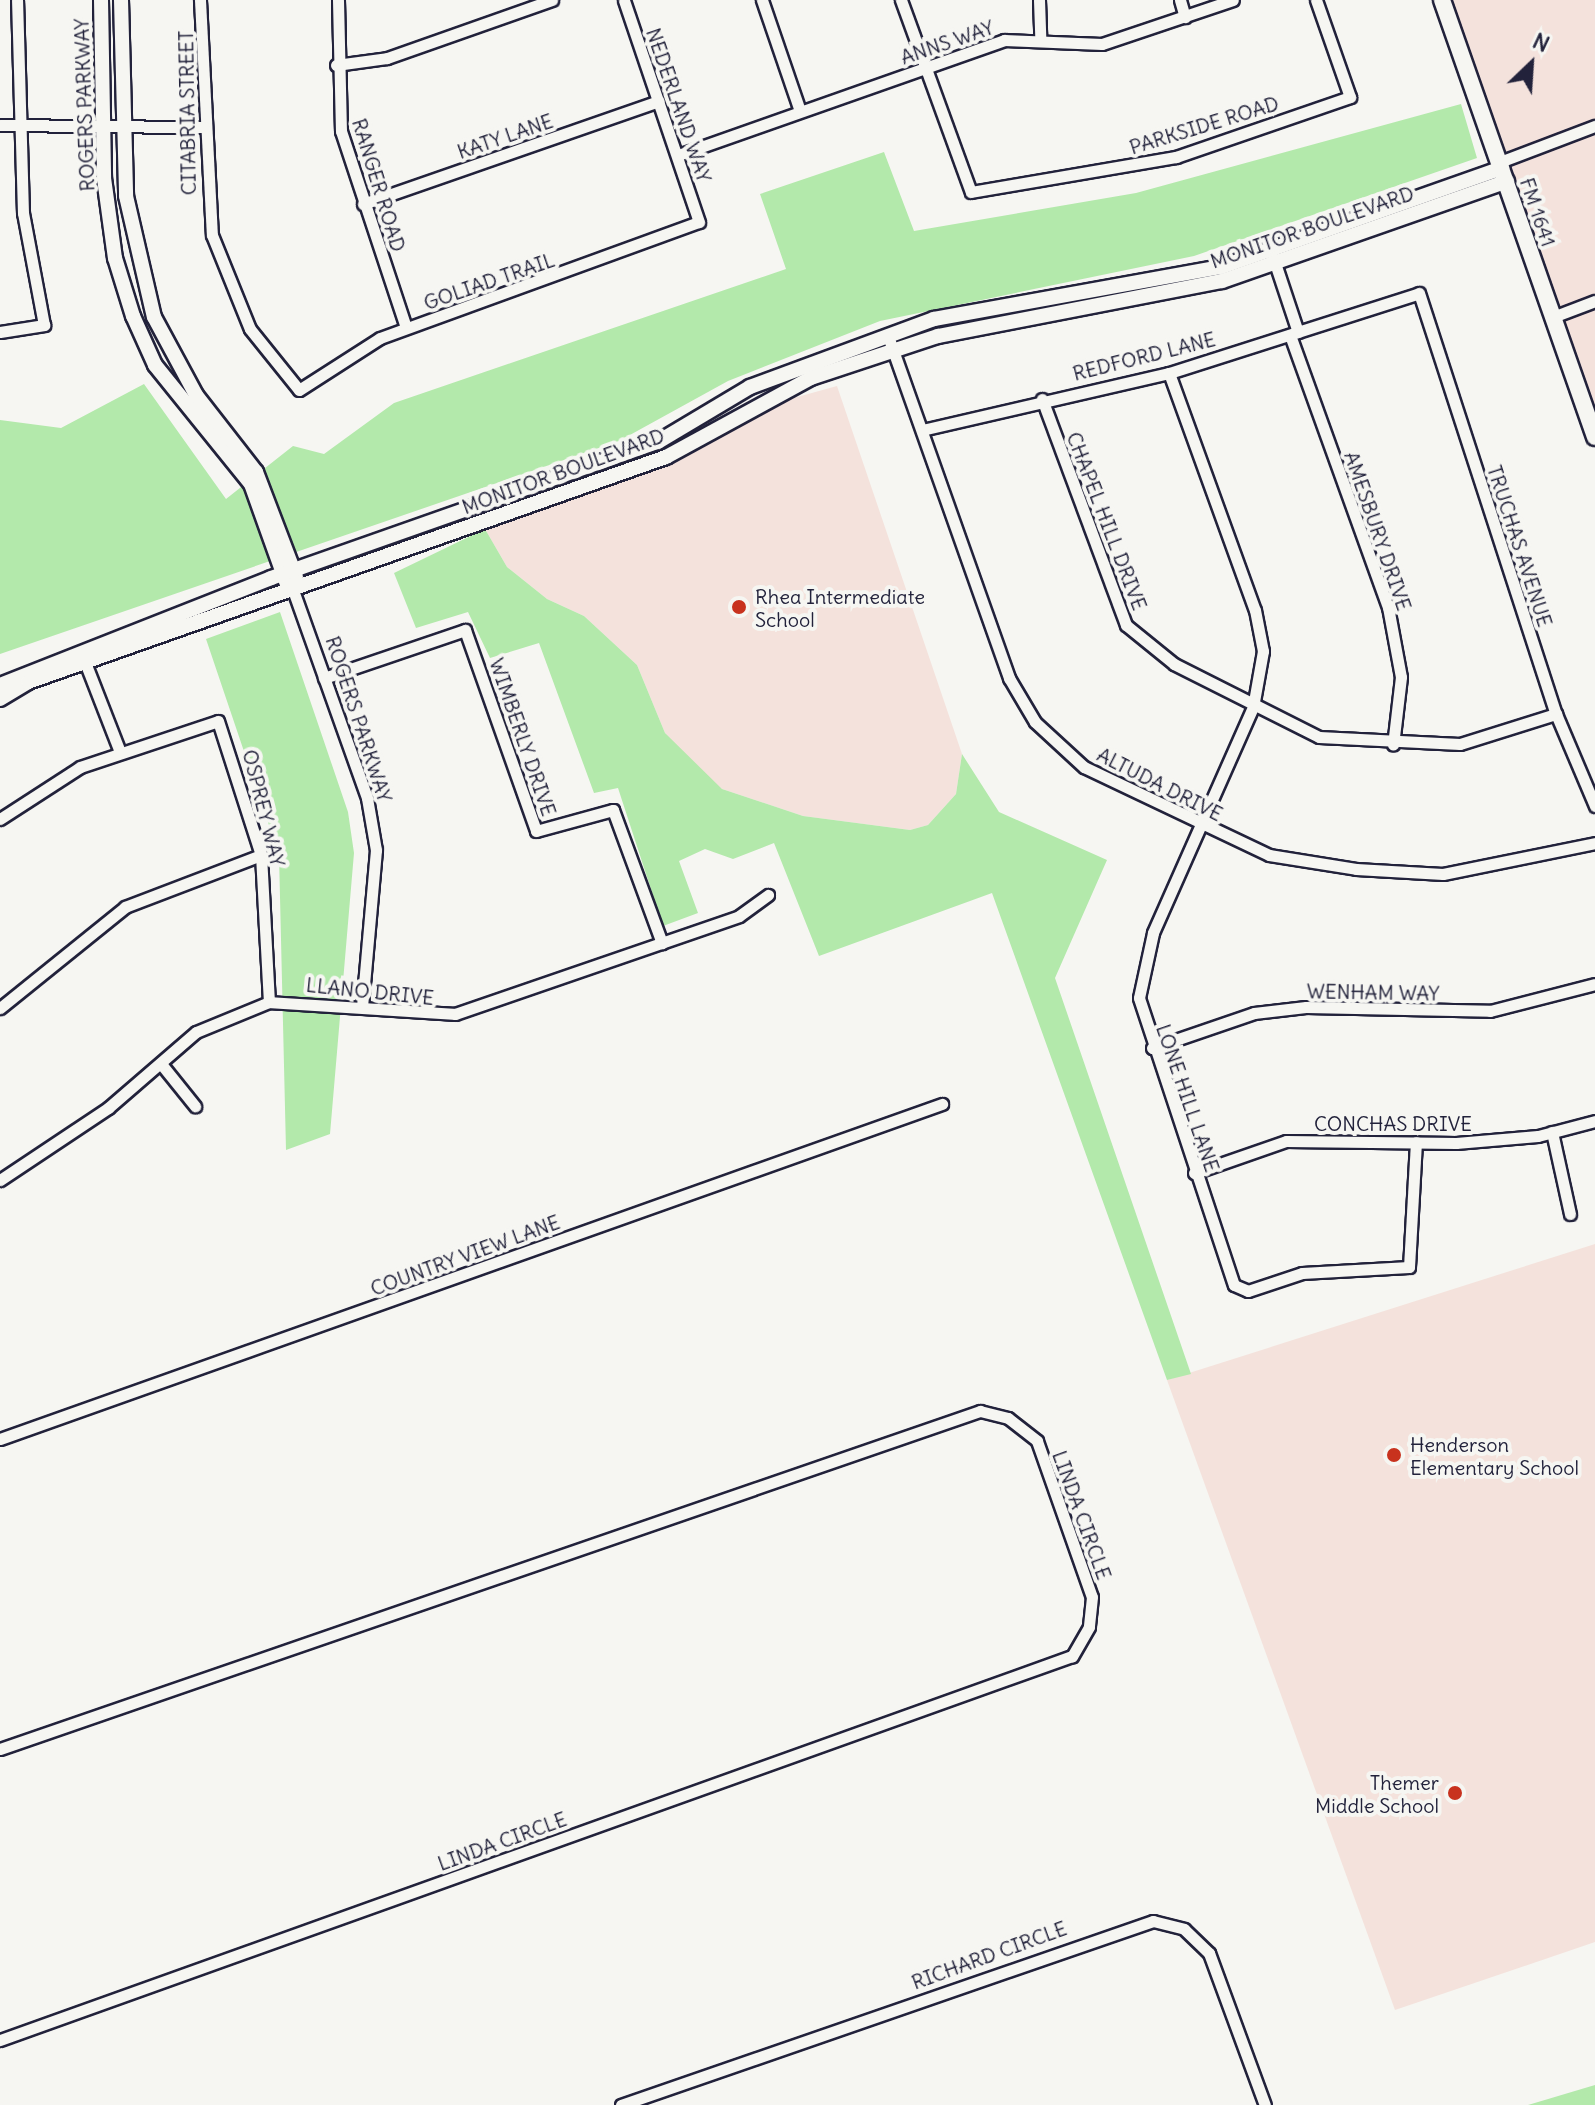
<!DOCTYPE html>
<style>
body{margin:0}
#map{position:relative;width:1595px;height:2105px;overflow:hidden;background:#f6f6f2;font-family:Delius,sans-serif}
div>[style]{position:absolute}
[style*='--x']{left:calc(var(--x)*1px);top:calc(var(--y)*1px);width:calc(var(--w)*1px);rotate:calc(var(--a)*1deg)}
.built>*{inset:0;background:#f4e2dc}
.green>*{inset:0;background:#b3e9ab}
.roads{filter:drop-shadow(2px 0 #22223b) drop-shadow(-2px 0 #22223b) drop-shadow(0 2px #22223b) drop-shadow(0 -2px #22223b)}
.minor>*{height:11px;margin:-5.5px;padding:0 5.5px;transform-origin:5.5px;border-radius:5.5px;background:#f6f6f2}
.tertiary>*{height:14px;margin:-7px;padding:0 7px;transform-origin:7px;border-radius:7px;background:#f6f6f2}
.secondary>*{height:16px;margin:-8px;padding:0 8px;transform-origin:8px;border-radius:8px;background:#f6f6f2}
.dots>*{width:22px;height:22px;translate:-50% -50%;box-sizing:border-box;border:4px solid #f6f6f2;border-radius:50%}
span{translate:-50% -50%;white-space:nowrap;text-align:center;line-height:1.15;-webkit-text-stroke:8px #f6f6f2;paint-order:stroke}
.street-label{font-size:20px;color:#22223b}
.poi-label{font-size:20px;color:#22223b}
.left{translate:0 -50%;text-align:left}
.right{translate:-100% -50%;text-align:right}
.north{position:absolute;left:1491px;top:24px;width:80px;height:80px;-webkit-text-stroke:6px #f6f6f2;paint-order:stroke;rotate:25deg;font-size:22px;font-weight:700;line-height:32px;text-align:center;color:#22223b}
.north::after{content:'';display:block;margin:auto;width:28px;height:36px;background:#22223b;clip-path:polygon(50% 0,100% 100%,50% 72%,0 100%)}
</style>
<div id="map">
<div class="built">
<i style="clip-path:polygon(1442px 0,1595px 0,1595px 444px)"></i>
<i style="clip-path:polygon(837px 386px,962px 754px,956px 794px,928px 825px,910px 830px,803px 816px,722px 789px,698px 773px,665px 733px,637px 665px,584px 616px,547px 599px,507px 567px,485px 529px,667px 461px,772px 404px)"></i>
<i style="clip-path:polygon(1595px 1244px,1595px 1942px,1395px 2010px,1167px 1380px)"></i>
</div>
<div class="green">
<i style="clip-path:polygon(1461px 104px,1477px 158px,1194px 256px,880px 321px,728px 381px,619px 441px,0 654px,0 420px,61px 428px,144px 384px,226px 499px,293px 446px,324px 454px,394px 403px,786px 269px,760px 194px,884px 152px,914px 231px,1136px 193px)"></i>
<i style="clip-path:polygon(485px 529px,507px 567px,547px 599px,584px 616px,637px 665px,665px 733px,722px 789px,803px 816px,910px 830px,928px 825px,956px 794px,962px 754px,999px 812px,1107px 860px,1055px 978px,1191px 1374px,1167px 1380px,992px 893px,819px 956px,774px 843px,733px 859px,705px 849px,679px 861px,698px 913px,663px 926px,618px 788px,594px 793px,539px 643px,490px 658px,468px 612px,416px 628px,394px 573px)"></i>
<i style="clip-path:polygon(280px 612px,348px 812px,354px 853px,330px 1134px,286px 1150px,279px 855px,206px 639px)"></i>
<i style="clip-path:polygon(1595px 2085px,1595px 2105px,1528px 2105px)"></i>
</div>
<div class="roads">
<div class="minor">
<i style="--x:200;--y:0;--w:235;--a:87.1"></i>
<i style="--x:212;--y:235;--w:101;--a:68"></i>
<i style="--x:250;--y:329;--w:78;--a:51.2"></i>
<i style="--x:299;--y:390;--w:96;--a:-32.7"></i>
<i style="--x:380;--y:338;--w:339;--a:-20"></i>
<i style="--x:699;--y:222;--w:234;--a:-108.7"></i>
<i style="--x:338;--y:0;--w:131;--a:88.7"></i>
<i style="--x:341;--y:131;--w:207;--a:71.7"></i>
<i style="--x:762;--y:0;--w:117;--a:71.1"></i>
<i style="--x:901;--y:0;--w:204;--a:70"></i>
<i style="--x:971;--y:192;--w:208;--a:-9.7"></i>
<i style="--x:1176;--y:157;--w:184;--a:-19"></i>
<i style="--x:1350;--y:97;--w:103;--a:-109.3"></i>
<i style="--x:1039;--y:0;--w:38;--a:88"></i>
<i style="--x:1180;--y:0;--w:18;--a:74"></i>
<i style="--x:336;--y:65;--w:51;--a:-7.8"></i>
<i style="--x:387;--y:58;--w:175;--a:-19.4"></i>
<i style="--x:0;--y:125;--w:204;--a:0.6"></i>
<i style="--x:678;--y:155;--w:346;--a:-19.4"></i>
<i style="--x:1004;--y:40;--w:98;--a:2.3"></i>
<i style="--x:1102;--y:44;--w:138;--a:-18.6"></i>
<i style="--x:1500;--y:162;--w:102;--a:-20.8"></i>
<i style="--x:363;--y:204;--w:313;--a:-19.2"></i>
<i style="--x:1273;--y:257;--w:79;--a:71.6"></i>
<i style="--x:1553;--y:317;--w:45;--a:-20.9"></i>
<i style="--x:0;--y:332;--w:45;--a:-9"></i>
<i style="--x:44;--y:325;--w:114;--a:-100.6"></i>
<i style="--x:23;--y:213;--w:213;--a:-91.6"></i>
<i style="--x:1290;--y:335;--w:289;--a:70.2"></i>
<i style="--x:1388;--y:607;--w:71;--a:79.5"></i>
<i style="--x:1401;--y:677;--w:68;--a:96.7"></i>
<i style="--x:888;--y:336;--w:363;--a:70.5"></i>
<i style="--x:1009;--y:678;--w:51;--a:59.4"></i>
<i style="--x:1035;--y:722;--w:67;--a:42.6"></i>
<i style="--x:1084;--y:767;--w:205;--a:25.4"></i>
<i style="--x:1269;--y:855;--w:88;--a:9.1"></i>
<i style="--x:1356;--y:869;--w:87;--a:3.3"></i>
<i style="--x:1443;--y:874;--w:155;--a:-11.5"></i>
<i style="--x:1169;--y:373;--w:252;--a:70.1"></i>
<i style="--x:1255;--y:610;--w:42;--a:79"></i>
<i style="--x:1263;--y:651;--w:57;--a:100.1"></i>
<i style="--x:1253;--y:707;--w:247;--a:113.9"></i>
<i style="--x:1153;--y:933;--w:66;--a:102.2"></i>
<i style="--x:1139;--y:998;--w:302;--a:71.7"></i>
<i style="--x:1234;--y:1285;--w:15;--a:23"></i>
<i style="--x:1248;--y:1291;--w:57;--a:-18.4"></i>
<i style="--x:1302;--y:1273;--w:107;--a:-3.2"></i>
<i style="--x:1409;--y:1267;--w:125;--a:-86.8"></i>
<i style="--x:1042;--y:399;--w:241;--a:69.6"></i>
<i style="--x:1126;--y:625;--w:62;--a:39.1"></i>
<i style="--x:1174;--y:664;--w:162;--a:26.7"></i>
<i style="--x:1319;--y:737;--w:141;--a:2.8"></i>
<i style="--x:1460;--y:744;--w:101;--a:-17.4"></i>
<i style="--x:922;--y:430;--w:253;--a:-13"></i>
<i style="--x:1169;--y:373;--w:262;--a:-17.7"></i>
<i style="--x:1419;--y:293;--w:443;--a:72"></i>
<i style="--x:1556;--y:714;--w:100;--a:67"></i>
<i style="--x:293;--y:590;--w:221;--a:70.4"></i>
<i style="--x:367;--y:798;--w:53;--a:80.2"></i>
<i style="--x:376;--y:850;--w:157;--a:95.1"></i>
<i style="--x:83;--y:657;--w:102;--a:68.7"></i>
<i style="--x:324;--y:678;--w:149;--a:-18.8"></i>
<i style="--x:465;--y:630;--w:213;--a:70.5"></i>
<i style="--x:536;--y:831;--w:80;--a:-15.3"></i>
<i style="--x:613;--y:810;--w:142;--a:69.8"></i>
<i style="--x:0;--y:819;--w:95;--a:-33"></i>
<i style="--x:80;--y:767;--w:145;--a:-18.4"></i>
<i style="--x:218;--y:721;--w:141;--a:72.2"></i>
<i style="--x:261;--y:855;--w:147;--a:86.9"></i>
<i style="--x:0;--y:1008;--w:161;--a:-38.9"></i>
<i style="--x:125;--y:907;--w:146;--a:-20.9"></i>
<i style="--x:1152;--y:1048;--w:108;--a:-18.9"></i>
<i style="--x:1254;--y:1013;--w:52;--a:-6.6"></i>
<i style="--x:1306;--y:1007;--w:184;--a:1.2"></i>
<i style="--x:1490;--y:1011;--w:108;--a:-14.4"></i>
<i style="--x:162;--y:1065;--w:53;--a:51.2"></i>
<i style="--x:1552;--y:1132;--w:84;--a:77.6"></i>
<i style="--x:1194;--y:1173;--w:97;--a:-19.2"></i>
<i style="--x:1286;--y:1141;--w:170;--a:0.7"></i>
<i style="--x:1456;--y:1143;--w:82;--a:-4.9"></i>
<i style="--x:1538;--y:1136;--w:59;--a:-14.7"></i>
<i style="--x:0;--y:1180;--w:130;--a:-33.7"></i>
<i style="--x:108;--y:1108;--w:116;--a:-40.8"></i>
<i style="--x:196;--y:1032;--w:79;--a:-22.3"></i>
<i style="--x:269;--y:1002;--w:186;--a:3.7"></i>
<i style="--x:455;--y:1014;--w:300;--a:-19"></i>
<i style="--x:739;--y:916;--w:36;--a:-36"></i>
<i style="--x:0;--y:1439;--w:1000;--a:-19.58"></i>
<i style="--x:0;--y:1749;--w:1037;--a:-19.03"></i>
<i style="--x:980;--y:1411;--w:29;--a:14"></i>
<i style="--x:1008;--y:1418;--w:37;--a:38"></i>
<i style="--x:1037;--y:1441;--w:165;--a:70.6"></i>
<i style="--x:1092;--y:1597;--w:30;--a:96"></i>
<i style="--x:1089;--y:1627;--w:34;--a:120"></i>
<i style="--x:1072;--y:1656;--w:1139;--a:160.29"></i>
<i style="--x:621;--y:2105;--w:563;--a:-19.08"></i>
<i style="--x:1153;--y:1921;--w:32;--a:14"></i>
<i style="--x:1184;--y:1929;--w:35;--a:44"></i>
<i style="--x:1209;--y:1953;--w:162;--a:69.8"></i>
</div>
<div class="tertiary">
<i style="--x:101;--y:0;--w:178;--a:89"></i>
<i style="--x:104;--y:178;--w:81;--a:82.2"></i>
<i style="--x:115;--y:258;--w:61;--a:72.8"></i>
<i style="--x:133;--y:316;--w:54;--a:65.8"></i>
<i style="--x:155;--y:365;--w:153;--a:51.1"></i>
<i style="--x:251;--y:484;--w:104;--a:70.3"></i>
<i style="--x:121;--y:0;--w:196;--a:88.5"></i>
<i style="--x:126;--y:196;--w:124;--a:77"></i>
<i style="--x:154;--y:317;--w:89;--a:61.7"></i>
<i style="--x:196;--y:395;--w:98;--a:52.1"></i>
<i style="--x:256;--y:472;--w:112;--a:69.1"></i>
<i style="--x:0;--y:685;--w:291;--a:-21.5"></i>
<i style="--x:271;--y:578;--w:410;--a:-19.4"></i>
<i style="--x:658;--y:442;--w:107;--a:-30.9"></i>
<i style="--x:750;--y:387;--w:196;--a:-20.3"></i>
<i style="--x:934;--y:319;--w:292;--a:-10.3"></i>
<i style="--x:1221;--y:267;--w:298;--a:-19.4"></i>
<i style="--x:0;--y:699;--w:33;--a:-31"></i>
<i style="--x:28;--y:682;--w:677;--a:-19.43"></i>
<i style="--x:666;--y:457;--w:165;--a:-28.6"></i>
<i style="--x:811;--y:378;--w:134;--a:-18.3"></i>
<i style="--x:938;--y:336;--w:289;--a:-11"></i>
<i style="--x:1222;--y:281;--w:302;--a:-19.3"></i>
</div>
<div class="secondary">
<i style="--x:1442;--y:0;--w:463;--a:70.7"></i>
</div>
</div>
<div class="dots">
<i style="left:739px;top:607px;background:#c8321e"></i>
<i style="left:1394px;top:1455px;background:#c8321e"></i>
<i style="left:1455px;top:1793px;background:#c8321e"></i>
</div>
<div class="street-label">
<span style="left:947px;top:42px;rotate:-19deg">ANNS WAY</span>
<span style="left:84px;top:105px;rotate:-92deg">ROGERS PARKWAY</span>
<span style="left:679px;top:105px;rotate:71deg">NEDERLAND WAY</span>
<span style="left:187px;top:113px;rotate:-91deg">CITABRIA STREET</span>
<span style="left:1204px;top:125px;rotate:-17deg">PARKSIDE ROAD</span>
<span style="left:505px;top:136px;rotate:-19deg">KATY LANE</span>
<span style="left:379px;top:185px;rotate:73deg">RANGER ROAD</span>
<span style="left:1538px;top:212px;rotate:71deg">FM 1641</span>
<span style="left:1312px;top:227px;rotate:-19deg">MONITOR BOULEVARD</span>
<span style="left:489px;top:281px;rotate:-19deg">GOLIAD TRAIL</span>
<span style="left:1144px;top:356px;rotate:-14deg">REDFORD LANE</span>
<span style="left:563px;top:471px;rotate:-20deg">MONITOR BOULEVARD</span>
<span style="left:1107px;top:521px;rotate:69deg">CHAPEL HILL DRIVE</span>
<span style="left:1378px;top:531px;rotate:71deg">AMESBURY DRIVE</span>
<span style="left:1520px;top:546px;rotate:72deg">TRUCHAS AVENUE</span>
<span style="left:359px;top:719px;rotate:72deg">ROGERS PARKWAY</span>
<span style="left:523px;top:737px;rotate:71deg">WIMBERLY DRIVE</span>
<span style="left:1160px;top:784px;rotate:27deg">ALTUDA DRIVE</span>
<span style="left:264px;top:808px;rotate:76deg">OSPREY WAY</span>
<span style="left:370px;top:991px;rotate:6deg">LLANO DRIVE</span>
<span style="left:1373px;top:992px;rotate:1deg">WENHAM WAY</span>
<span style="left:1188px;top:1098px;rotate:71deg">LONE HILL LANE</span>
<span style="left:1393px;top:1123px">CONCHAS DRIVE</span>
<span style="left:465px;top:1255px;rotate:-20deg">COUNTRY VIEW LANE</span>
<span style="left:1082px;top:1515px;rotate:70deg">LINDA CIRCLE</span>
<span style="left:502px;top:1841px;rotate:-20deg">LINDA CIRCLE</span>
<span style="left:989px;top:1955px;rotate:-20deg">RICHARD CIRCLE</span>
</div>
<div class="poi-label">
<span class="left" style="left:755px;top:608px">Rhea Intermediate<br>School</span>
<span class="left" style="left:1410px;top:1456px">Henderson<br>Elementary School</span>
<span class="right" style="left:1439px;top:1794px">Themer<br>Middle School</span>
</div>
<div class="north">N</div>
</div>
